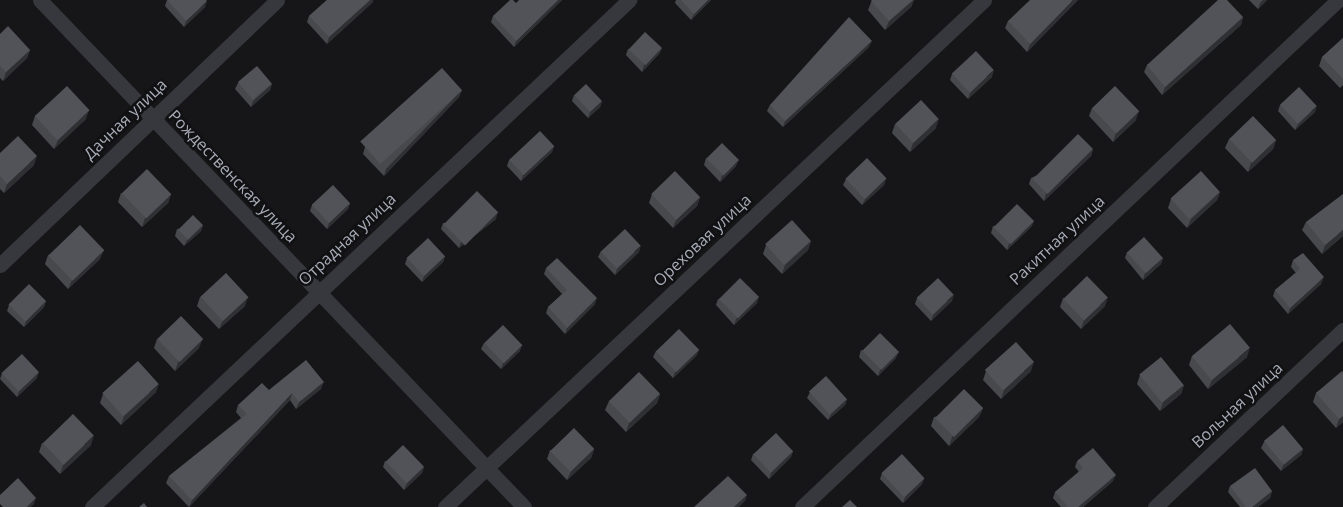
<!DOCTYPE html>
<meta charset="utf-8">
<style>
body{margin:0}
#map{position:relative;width:1343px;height:507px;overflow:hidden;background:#161618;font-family:"Open Sans",sans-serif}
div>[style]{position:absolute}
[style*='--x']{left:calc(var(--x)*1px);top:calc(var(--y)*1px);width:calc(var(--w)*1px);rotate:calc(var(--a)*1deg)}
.street>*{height:15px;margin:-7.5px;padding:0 7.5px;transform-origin:7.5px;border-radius:7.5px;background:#37383d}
.wall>*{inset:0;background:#47494d}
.shaded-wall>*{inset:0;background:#2f3033}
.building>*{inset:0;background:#525359;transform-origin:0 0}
span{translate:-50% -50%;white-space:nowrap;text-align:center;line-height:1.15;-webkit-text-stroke:5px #111113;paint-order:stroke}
.street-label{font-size:16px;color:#a8adb8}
</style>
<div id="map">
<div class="street">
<i style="--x:40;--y:0;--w:701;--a:46.33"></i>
<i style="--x:0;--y:265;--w:383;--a:-43.7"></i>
<i style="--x:92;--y:507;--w:739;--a:-43.35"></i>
<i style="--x:445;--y:507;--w:740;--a:-43.25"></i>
<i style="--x:802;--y:507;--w:738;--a:-43.41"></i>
<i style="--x:1155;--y:507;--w:258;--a:-43.3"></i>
</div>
<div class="wall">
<i style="clip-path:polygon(167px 0,205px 7px,184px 27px,165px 6px)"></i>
<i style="clip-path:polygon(327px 0,373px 0,373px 2px,327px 44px,307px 22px,309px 16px)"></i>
<i style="clip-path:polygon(562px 0,514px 47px,491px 22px,493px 16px,516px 3px)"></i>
<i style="clip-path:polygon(676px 0,711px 0,691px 20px,675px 3px)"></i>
<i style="clip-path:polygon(872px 0,914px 0,911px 7px,885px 30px,868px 10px)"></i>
<i style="clip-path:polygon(1078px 0,1027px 52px,1005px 28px,1008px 21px)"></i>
<i style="clip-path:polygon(1249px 0,1267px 0,1258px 9px)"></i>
<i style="clip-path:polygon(1243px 17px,1241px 25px,1162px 95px,1144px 72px,1147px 65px)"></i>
<i style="clip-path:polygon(0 34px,30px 50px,27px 58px,3px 81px,0 78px)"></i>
<i style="clip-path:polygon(1343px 38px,1343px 85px,1340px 88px,1319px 66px,1322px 57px)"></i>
<i style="clip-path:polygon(869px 47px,783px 127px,767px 111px,770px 105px)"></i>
<i style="clip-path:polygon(662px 48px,659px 54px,642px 72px,626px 55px,628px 49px)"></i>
<i style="clip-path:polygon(952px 74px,992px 77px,968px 99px,950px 80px)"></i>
<i style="clip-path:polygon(238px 83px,272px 84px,270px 90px,251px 107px,235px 89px)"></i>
<i style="clip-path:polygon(462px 90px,459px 97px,384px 176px,363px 154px,365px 147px)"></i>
<i style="clip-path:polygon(574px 95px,602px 101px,600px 107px,588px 118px,572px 101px)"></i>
<i style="clip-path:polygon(1280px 105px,1315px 112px,1295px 130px,1278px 111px)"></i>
<i style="clip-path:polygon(1092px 108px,1136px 120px,1113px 142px,1089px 116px)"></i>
<i style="clip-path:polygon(35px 116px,86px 119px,54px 149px,32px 125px)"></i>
<i style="clip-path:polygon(895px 124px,936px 128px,910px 152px,892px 133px)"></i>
<i style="clip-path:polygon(1229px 139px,1276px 140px,1273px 149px,1248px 172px,1225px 148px)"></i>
<i style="clip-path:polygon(554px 146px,552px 152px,521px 181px,507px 166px,509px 160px)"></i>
<i style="clip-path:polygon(1093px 149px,1091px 156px,1044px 201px,1029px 184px,1031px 178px)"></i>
<i style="clip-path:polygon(0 153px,34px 165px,4px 193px,0 189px)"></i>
<i style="clip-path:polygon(706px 158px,736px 166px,720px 182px,704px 165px)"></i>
<i style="clip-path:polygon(886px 178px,884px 185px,862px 205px,843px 185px,846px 179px)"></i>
<i style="clip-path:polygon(1220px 192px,1217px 200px,1187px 228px,1168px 208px,1171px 199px)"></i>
<i style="clip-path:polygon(121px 193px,171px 194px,168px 203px,142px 227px,118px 202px)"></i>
<i style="clip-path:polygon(652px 194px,700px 197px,697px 206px,673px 228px,649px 203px)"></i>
<i style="clip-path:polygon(350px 203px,348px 209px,327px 229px,310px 211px,312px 205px)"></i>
<i style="clip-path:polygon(496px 219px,459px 248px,441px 229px,443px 223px)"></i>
<i style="clip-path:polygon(1034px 221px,1031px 227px,1007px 250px,991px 233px,993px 226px)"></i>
<i style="clip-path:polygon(1306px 222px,1343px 236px,1322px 254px,1302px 230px)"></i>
<i style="clip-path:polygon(203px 225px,201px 231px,184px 246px,175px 236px,177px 229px)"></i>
<i style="clip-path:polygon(811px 241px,808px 250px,782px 274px,763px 254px,766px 245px)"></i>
<i style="clip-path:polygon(601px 251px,639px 252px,615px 275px,598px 257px)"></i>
<i style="clip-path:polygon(1127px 252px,1163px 258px,1161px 264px,1143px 280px,1125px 258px)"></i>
<i style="clip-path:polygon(48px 255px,100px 259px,68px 289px,45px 264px)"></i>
<i style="clip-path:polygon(445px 256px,443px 262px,422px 282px,405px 264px,407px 258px)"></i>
<i style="clip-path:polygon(1293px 260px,1321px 284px,1288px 314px,1273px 296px,1275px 290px,1296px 273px,1291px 267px)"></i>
<i style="clip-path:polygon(546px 268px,595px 304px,565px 334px,546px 313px,548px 307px,562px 294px,544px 274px)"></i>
<i style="clip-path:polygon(200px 297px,245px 306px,219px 329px,197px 306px)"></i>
<i style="clip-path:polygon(917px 298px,952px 301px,931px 321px,915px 304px)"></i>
<i style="clip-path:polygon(1063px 298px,1105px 306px,1081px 329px,1060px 307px)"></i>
<i style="clip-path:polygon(718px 299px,757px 303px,734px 325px,716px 305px)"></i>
<i style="clip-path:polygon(46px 301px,44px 307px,24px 327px,7px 311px,9px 305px)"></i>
<i style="clip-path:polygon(157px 339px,199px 348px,175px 371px,154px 348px)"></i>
<i style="clip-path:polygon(484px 343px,520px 351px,501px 369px,481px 349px)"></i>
<i style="clip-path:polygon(699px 350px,696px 356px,673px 378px,653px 357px,656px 351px)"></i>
<i style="clip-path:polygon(861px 350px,896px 358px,878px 376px,859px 357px)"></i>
<i style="clip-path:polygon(1192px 356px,1247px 357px,1208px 389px,1189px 365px)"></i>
<i style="clip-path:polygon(986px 371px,1031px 371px,1001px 399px,983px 380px)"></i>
<i style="clip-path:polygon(2px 373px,37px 378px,17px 397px,0 379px)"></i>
<i style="clip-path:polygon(1343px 373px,1343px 422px,1336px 428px,1313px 402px,1316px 393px)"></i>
<i style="clip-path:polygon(1140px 375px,1184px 385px,1181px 394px,1160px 411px,1137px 384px)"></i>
<i style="clip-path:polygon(321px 389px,296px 409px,290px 400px,189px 507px,166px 483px,169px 476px,241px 418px,236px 412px,238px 405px,269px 390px)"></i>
<i style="clip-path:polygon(156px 392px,121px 425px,100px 403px,103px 394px)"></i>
<i style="clip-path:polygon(810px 392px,847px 399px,845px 405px,828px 420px,807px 398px)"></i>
<i style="clip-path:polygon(660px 394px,657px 403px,626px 432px,605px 410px,609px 401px)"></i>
<i style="clip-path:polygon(983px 408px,979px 417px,949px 446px,931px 426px,934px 417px)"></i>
<i style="clip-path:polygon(1264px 442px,1303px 449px,1301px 455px,1281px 471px,1261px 448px)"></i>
<i style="clip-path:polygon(42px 443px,91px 445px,60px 474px,39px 452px)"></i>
<i style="clip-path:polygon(594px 449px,591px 458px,567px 480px,547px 459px,550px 450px)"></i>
<i style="clip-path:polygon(793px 451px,791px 457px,769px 479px,751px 460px,753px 454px)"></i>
<i style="clip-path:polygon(385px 461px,424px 467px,422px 473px,404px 490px,383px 467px)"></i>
<i style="clip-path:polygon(1077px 461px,1113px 481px,1083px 507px,1061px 507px,1053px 498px,1055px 492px,1079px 472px,1075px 467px)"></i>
<i style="clip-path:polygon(882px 473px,924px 478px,922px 484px,903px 503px,880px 479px)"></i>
<i style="clip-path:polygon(1230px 486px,1272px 491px,1270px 498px,1258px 507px,1240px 507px,1228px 492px)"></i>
</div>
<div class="shaded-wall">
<i style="clip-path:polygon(370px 0,373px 0,373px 2px,327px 44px,329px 37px)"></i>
<i style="clip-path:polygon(558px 0,562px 0,514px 47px,516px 41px)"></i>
<i style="clip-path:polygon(708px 0,711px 0,691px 20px,694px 14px)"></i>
<i style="clip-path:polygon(913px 0,914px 0,911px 7px,885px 30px,889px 21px)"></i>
<i style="clip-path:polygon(1073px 0,1078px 0,1027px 52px,1030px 44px)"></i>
<i style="clip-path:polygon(1263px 0,1267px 0,1258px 9px,1260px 3px)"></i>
<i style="clip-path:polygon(207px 1px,205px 7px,184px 27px,186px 21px)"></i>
<i style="clip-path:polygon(1243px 17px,1241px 25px,1162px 95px,1165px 87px)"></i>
<i style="clip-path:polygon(872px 41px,869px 47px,783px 127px,785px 121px)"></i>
<i style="clip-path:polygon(662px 48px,659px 54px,642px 72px,644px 65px)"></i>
<i style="clip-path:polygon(30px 50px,27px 58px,3px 81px,6px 72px)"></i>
<i style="clip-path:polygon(994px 70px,992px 77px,968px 99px,970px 93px)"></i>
<i style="clip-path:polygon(272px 84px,270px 90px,251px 107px,253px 101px)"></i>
<i style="clip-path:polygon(462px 90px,459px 97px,384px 176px,386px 169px)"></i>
<i style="clip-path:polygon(602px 101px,600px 107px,588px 118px,590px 112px)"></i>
<i style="clip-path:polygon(1317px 106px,1315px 112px,1295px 130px,1298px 124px)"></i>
<i style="clip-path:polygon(89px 110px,86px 119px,54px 149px,58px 140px)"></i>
<i style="clip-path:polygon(1139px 111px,1136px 120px,1113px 142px,1116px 133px)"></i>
<i style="clip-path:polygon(939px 119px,936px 128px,910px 152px,913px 143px)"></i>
<i style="clip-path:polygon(1276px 140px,1273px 149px,1248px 172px,1251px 163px)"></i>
<i style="clip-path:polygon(554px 146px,552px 152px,521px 181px,523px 175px)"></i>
<i style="clip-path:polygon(1093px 149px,1091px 156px,1044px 201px,1046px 194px)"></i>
<i style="clip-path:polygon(37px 156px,34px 165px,4px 193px,7px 184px)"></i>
<i style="clip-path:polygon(739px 160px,736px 166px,720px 182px,722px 176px)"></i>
<i style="clip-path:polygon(886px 178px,884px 185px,862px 205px,865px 199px)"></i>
<i style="clip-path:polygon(1220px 192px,1217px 200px,1187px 228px,1191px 219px)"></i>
<i style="clip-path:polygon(171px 194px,168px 203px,142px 227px,145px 218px)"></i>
<i style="clip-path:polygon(700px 197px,697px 206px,673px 228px,676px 220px)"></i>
<i style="clip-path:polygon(350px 203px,348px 209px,327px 229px,329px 223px)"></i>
<i style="clip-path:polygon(498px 212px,496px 219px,459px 248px,461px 242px)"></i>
<i style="clip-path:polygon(1034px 221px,1031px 227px,1007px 250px,1009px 244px)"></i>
<i style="clip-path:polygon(203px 225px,201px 231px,184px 246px,187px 240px)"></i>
<i style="clip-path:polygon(1343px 230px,1343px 236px,1322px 254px,1325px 245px)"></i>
<i style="clip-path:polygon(811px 241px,808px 250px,782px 274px,785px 265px)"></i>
<i style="clip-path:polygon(641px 246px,639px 252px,615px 275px,617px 269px)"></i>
<i style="clip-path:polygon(104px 250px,100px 259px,68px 289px,72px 280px)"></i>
<i style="clip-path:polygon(445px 256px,443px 262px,422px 282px,424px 276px)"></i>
<i style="clip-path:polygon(1163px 258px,1161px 264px,1143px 280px,1145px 273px)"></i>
<i style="clip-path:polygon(1324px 277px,1321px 284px,1288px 314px,1290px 308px)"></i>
<i style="clip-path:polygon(954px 295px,952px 301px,931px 321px,933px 315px)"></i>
<i style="clip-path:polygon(248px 297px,245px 306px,219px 329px,223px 320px)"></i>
<i style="clip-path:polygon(759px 297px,757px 303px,734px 325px,736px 319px)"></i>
<i style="clip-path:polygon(597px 298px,595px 304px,565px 334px,567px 328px)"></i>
<i style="clip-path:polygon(1108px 298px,1105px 306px,1081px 329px,1084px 320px)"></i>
<i style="clip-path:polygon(46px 301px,44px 307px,24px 327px,26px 321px)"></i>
<i style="clip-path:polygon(203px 339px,199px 348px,175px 371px,178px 362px)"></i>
<i style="clip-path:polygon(522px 345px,520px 351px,501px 369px,503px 363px)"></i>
<i style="clip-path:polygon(1250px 348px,1247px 357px,1208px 389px,1212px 380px)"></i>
<i style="clip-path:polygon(699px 350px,696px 356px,673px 378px,675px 372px)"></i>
<i style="clip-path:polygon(899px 352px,896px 358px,878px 376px,880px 370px)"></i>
<i style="clip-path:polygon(1034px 362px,1031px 371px,1001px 399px,1004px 390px)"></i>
<i style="clip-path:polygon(39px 372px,37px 378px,17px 397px,19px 391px)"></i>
<i style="clip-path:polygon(324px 382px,321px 389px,296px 409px,299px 402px)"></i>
<i style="clip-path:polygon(159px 384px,156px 392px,121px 425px,124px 416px)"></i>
<i style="clip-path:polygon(1184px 385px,1181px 394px,1160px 411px,1163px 402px)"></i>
<i style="clip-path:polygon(292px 393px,290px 400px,189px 507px,192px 500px)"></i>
<i style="clip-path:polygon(660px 394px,657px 403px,626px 432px,629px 423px)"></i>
<i style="clip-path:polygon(847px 399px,845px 405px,828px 420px,831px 414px)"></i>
<i style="clip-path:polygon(983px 408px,979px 417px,949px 446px,952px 437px)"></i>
<i style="clip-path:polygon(1343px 416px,1343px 422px,1336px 428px,1339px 419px)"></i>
<i style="clip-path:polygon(94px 436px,91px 445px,60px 474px,63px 465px)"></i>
<i style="clip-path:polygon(594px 449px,591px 458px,567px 480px,571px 471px)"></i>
<i style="clip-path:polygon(1303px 449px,1301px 455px,1281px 471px,1283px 465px)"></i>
<i style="clip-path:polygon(793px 451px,791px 457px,769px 479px,771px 473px)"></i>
<i style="clip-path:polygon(424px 467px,422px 473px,404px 490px,407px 483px)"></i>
<i style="clip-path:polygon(1116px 475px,1113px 481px,1083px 507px,1078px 507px)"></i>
<i style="clip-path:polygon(924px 478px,922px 484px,903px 503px,905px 497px)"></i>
<i style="clip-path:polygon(1272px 491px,1270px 498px,1258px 507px,1252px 507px)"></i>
<i style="clip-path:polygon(747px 495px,745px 501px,739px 507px,734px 507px)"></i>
<i style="clip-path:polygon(36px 498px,34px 504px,31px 507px,27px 507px)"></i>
</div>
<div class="building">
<i style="clip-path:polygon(167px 0,206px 0,207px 1px,186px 21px)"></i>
<i style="clip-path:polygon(327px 0,370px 0,329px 37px,309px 16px)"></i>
<i style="clip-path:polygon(510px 0,513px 0,516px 3px,519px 0,558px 0,516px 41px,493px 16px)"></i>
<i style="clip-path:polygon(681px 0,708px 0,694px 14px)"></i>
<i style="clip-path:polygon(872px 0,913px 0,889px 21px,871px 1px)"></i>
<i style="clip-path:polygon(1030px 0,1073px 0,1030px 44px,1008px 21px)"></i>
<i style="clip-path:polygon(1218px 0,1227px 0,1243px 17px,1165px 87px,1147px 65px)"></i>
<i style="clip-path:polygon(849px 17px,872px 41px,785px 121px,770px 105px)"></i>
<i style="clip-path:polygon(8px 26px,30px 50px,6px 72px,0 66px,0 34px)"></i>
<i style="left:645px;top:32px;width:23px;height:24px;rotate:43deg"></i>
<i style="clip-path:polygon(1343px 38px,1343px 79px,1322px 57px)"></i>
<i style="left:976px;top:51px;width:26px;height:33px;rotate:47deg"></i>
<i style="left:257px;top:66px;width:23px;height:25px;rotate:50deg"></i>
<i style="left:442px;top:68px;width:30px;height:110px;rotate:48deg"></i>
<i style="left:586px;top:84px;width:23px;height:16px;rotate:47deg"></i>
<i style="left:67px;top:86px;width:33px;height:44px;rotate:47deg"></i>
<i style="left:1115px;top:86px;width:35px;height:32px;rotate:46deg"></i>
<i style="left:1299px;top:87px;width:26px;height:26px;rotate:47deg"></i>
<i style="left:921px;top:100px;width:26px;height:35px;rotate:47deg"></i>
<i style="left:1253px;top:116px;width:33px;height:33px;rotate:46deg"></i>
<i style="left:540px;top:131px;width:21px;height:42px;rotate:47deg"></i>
<i style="left:1078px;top:134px;width:21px;height:64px;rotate:45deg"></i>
<i style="clip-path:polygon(18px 136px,37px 156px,7px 184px,0 176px,0 153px)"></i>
<i style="left:722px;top:143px;width:24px;height:22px;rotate:45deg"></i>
<i style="left:867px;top:158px;width:28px;height:30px;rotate:46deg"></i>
<i style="left:147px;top:169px;width:35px;height:35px;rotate:46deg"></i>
<i style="left:675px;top:171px;width:36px;height:33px;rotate:46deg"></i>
<i style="left:1201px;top:171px;width:28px;height:41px;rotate:48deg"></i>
<i style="left:333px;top:185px;width:25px;height:29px;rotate:47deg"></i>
<i style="left:477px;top:191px;width:30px;height:47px;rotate:45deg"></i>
<i style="clip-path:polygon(1343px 194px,1343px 230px,1325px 245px,1306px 222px)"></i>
<i style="left:1017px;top:204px;width:24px;height:33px;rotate:45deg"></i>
<i style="left:193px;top:215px;width:14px;height:21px;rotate:45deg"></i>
<i style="left:792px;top:220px;width:28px;height:36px;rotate:48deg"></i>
<i style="left:80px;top:225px;width:35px;height:44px;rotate:46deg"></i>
<i style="left:625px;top:229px;width:23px;height:33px;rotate:47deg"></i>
<i style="left:1144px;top:237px;width:28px;height:23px;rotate:48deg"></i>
<i style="left:428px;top:238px;width:25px;height:29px;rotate:47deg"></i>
<i style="clip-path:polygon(1303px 253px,1324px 277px,1290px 308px,1275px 290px,1300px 269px,1293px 260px)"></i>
<i style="clip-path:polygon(557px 258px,597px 298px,567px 328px,548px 307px,567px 290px,546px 268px)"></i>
<i style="left:226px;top:273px;width:33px;height:35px;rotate:47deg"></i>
<i style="left:1087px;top:276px;width:30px;height:33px;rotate:46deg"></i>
<i style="left:740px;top:278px;width:27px;height:30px;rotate:45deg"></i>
<i style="left:938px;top:278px;width:23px;height:29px;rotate:47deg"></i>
<i style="left:29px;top:284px;width:24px;height:29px;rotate:45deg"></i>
<i style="left:181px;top:316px;width:32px;height:33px;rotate:46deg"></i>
<i style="left:1230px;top:324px;width:31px;height:50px;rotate:50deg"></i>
<i style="left:503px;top:325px;width:28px;height:26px;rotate:46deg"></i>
<i style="left:679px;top:329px;width:29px;height:32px;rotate:46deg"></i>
<i style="left:880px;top:333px;width:27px;height:25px;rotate:45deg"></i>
<i style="left:1016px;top:342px;width:27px;height:42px;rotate:48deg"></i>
<i style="left:22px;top:354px;width:25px;height:28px;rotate:47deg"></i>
<i style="left:1161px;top:357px;width:36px;height:28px;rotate:51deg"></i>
<i style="clip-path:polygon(306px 360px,324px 382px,299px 402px,292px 393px,192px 500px,169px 476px,247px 414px,238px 405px,262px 383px,269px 390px)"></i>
<i style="left:138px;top:361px;width:31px;height:48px;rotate:48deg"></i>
<i style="clip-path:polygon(1342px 371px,1343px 373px,1343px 416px,1339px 419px,1316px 393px)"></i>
<i style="left:639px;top:372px;width:30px;height:42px;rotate:46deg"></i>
<i style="left:826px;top:376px;width:31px;height:23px;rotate:48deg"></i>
<i style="left:964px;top:389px;width:27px;height:41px;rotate:45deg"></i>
<i style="left:73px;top:414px;width:30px;height:42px;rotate:46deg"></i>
<i style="left:1283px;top:425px;width:31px;height:25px;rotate:50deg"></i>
<i style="left:574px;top:428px;width:29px;height:33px;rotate:46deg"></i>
<i style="left:776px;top:433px;width:25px;height:31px;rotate:47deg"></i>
<i style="left:403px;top:445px;width:30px;height:24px;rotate:46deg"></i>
<i style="clip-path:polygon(1093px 448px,1116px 475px,1078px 507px,1068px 507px,1055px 492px,1083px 468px,1077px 461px)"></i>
<i style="left:902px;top:454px;width:33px;height:28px;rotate:47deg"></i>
<i style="clip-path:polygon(1255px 468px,1272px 491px,1252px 507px,1246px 507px,1230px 486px)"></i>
<i style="clip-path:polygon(728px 476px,747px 495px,734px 507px,694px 507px)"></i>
<i style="clip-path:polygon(18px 478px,36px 498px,27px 507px,3px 507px,0 504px,0 495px)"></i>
<i style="clip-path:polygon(850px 500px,857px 507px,842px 507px)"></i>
<i style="clip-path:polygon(144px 503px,147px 507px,139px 507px)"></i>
</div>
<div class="street-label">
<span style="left:125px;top:119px;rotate:-44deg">Дачная улица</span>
<span style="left:233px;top:176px;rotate:46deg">Рождественская улица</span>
<span style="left:347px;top:239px;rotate:-43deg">Отрадная улица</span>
<span style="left:702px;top:240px;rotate:-43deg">Ореховая улица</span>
<span style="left:1057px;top:240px;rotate:-43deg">Ракитная улица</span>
<span style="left:1237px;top:405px;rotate:-43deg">Вольная улица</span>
</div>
</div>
